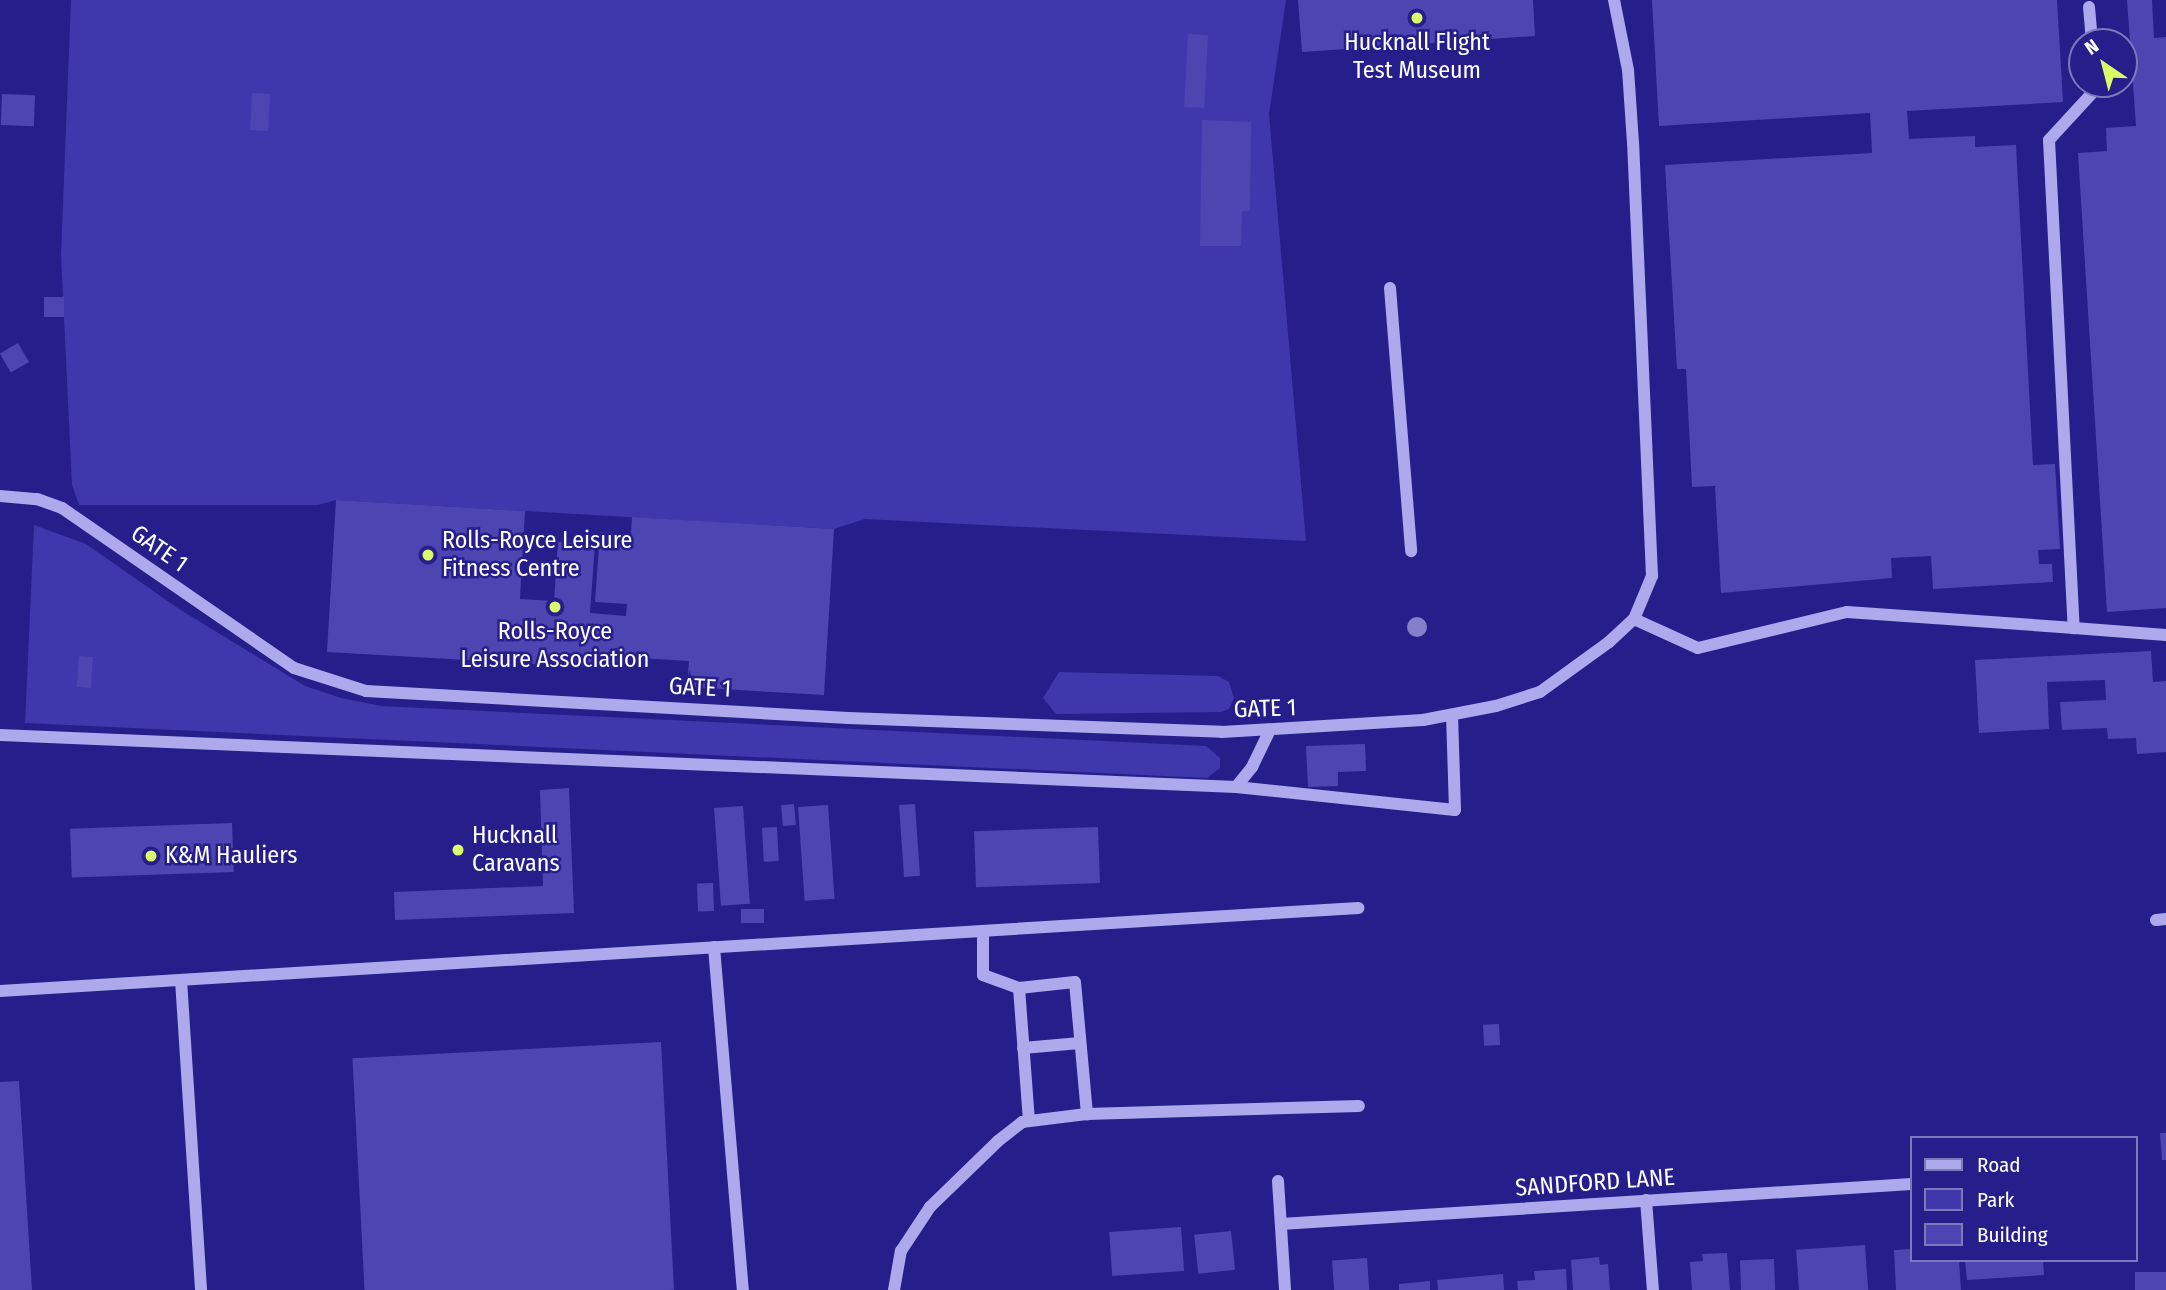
<!DOCTYPE html>
<style>
body{margin:0}
#map{position:relative;width:2166px;height:1290px;overflow:hidden;background:#251e8b;font-family:"Fira Sans Condensed",sans-serif}
div>[style]{position:absolute}
[style*='--x']{left:calc(var(--x)*1px);top:calc(var(--y)*1px);width:calc(var(--w)*1px);rotate:calc(var(--a)*1deg)}
.green>*{inset:0;background:#3e38ac}
.building>*{inset:0;background:#4d46b2;transform-origin:0 0}
.minor>*{height:12px;margin:-6px;padding:0 6px;transform-origin:6px;border-radius:6px;background:#ada9ec}
.trees>*{width:20px;height:20px;margin:-10px;border-radius:50%;background:#847fc8}
.dots>*{width:19px;height:19px;translate:-50% -50%;box-sizing:border-box;border:4px solid #251e8b;border-radius:50%}
span{translate:-50% -50%;white-space:nowrap;text-align:center;line-height:1.15;-webkit-text-stroke:5px #251e8b;paint-order:stroke}
.poi-label{font-size:24px;color:#fff}
.left{translate:0 -50%;text-align:left}
.street-label{font-size:24px;color:#fff}
.legend{position:absolute;left:1910px;top:1136px;width:228px;height:126px;box-sizing:border-box;background:#251e8b;border:2px solid #7c78b9;margin:0;padding:9px 12px;list-style:none;font-size:21px;color:#fff}
.legend li{display:flex;align-items:center;gap:14px;height:35px}
.legend b{width:35px;border:2px solid #7c78b9}
.north{position:absolute;left:2068px;top:28px;width:70px;height:70px;box-sizing:border-box;background:#251e8b;border:2px solid #7c78b9;border-radius:50%;rotate:325deg;font-size:19px;font-weight:700;line-height:28px;text-align:center;color:#fff}
.north::after{content:'';display:block;margin:auto;width:24px;height:32px;background:#dbfb68;clip-path:polygon(50% 0,100% 100%,50% 72%,0 100%)}
</style>
<div id="map">
<div class="green">
<i style="clip-path:polygon(71px 0,1286px 0,1269px 114px,1306px 541px,865px 519px,834px 529px,336px 500px,318px 505px,79px 505px,72px 485px,61px 255px)"></i>
<i style="clip-path:polygon(34px 525px,86px 544px,179px 609px,305px 686px,341px 698px,381px 706px,1206px 746px,1220px 758px,1220px 768px,1207px 778px,25px 723px)"></i>
<i style="clip-path:polygon(1059px 672px,1218px 676px,1229px 682px,1234px 698px,1229px 709px,1221px 712px,1056px 714px,1043px 698px)"></i>
</div>
<div class="building">
<i style="clip-path:polygon(1298px 0,1533px 0,1535px 36px,1302px 52px)"></i>
<i style="clip-path:polygon(1652px 0,2057px 0,2063px 102px,1907px 111px,1909px 139px,1975px 136px,1975px 147px,2016px 145px,2033px 465px,2055px 464px,2060px 549px,2038px 550px,2039px 564px,2052px 564px,2053px 582px,1933px 589px,1931px 556px,1891px 558px,1892px 578px,1721px 593px,1715px 486px,1692px 487px,1686px 369px,1677px 369px,1665px 165px,1872px 153px,1870px 113px,1659px 126px)"></i>
<i style="clip-path:polygon(2127px 0,2152px 0,2154px 38px,2166px 37px,2166px 608px,2107px 612px,2078px 153px,2107px 151px,2106px 128px,2136px 126px)"></i>
<i style="left:1188px;top:34px;width:20px;height:73px;rotate:3deg"></i>
<i style="left:252px;top:93px;width:18px;height:37px;rotate:3deg"></i>
<i style="left:2px;top:94px;width:33px;height:31px;rotate:2deg"></i>
<i style="clip-path:polygon(1202px 120px,1251px 122px,1250px 211px,1242px 211px,1241px 246px,1200px 246px)"></i>
<i style="left:44px;top:297px;width:20px;height:20px"></i>
<i style="left:18px;top:343px;width:22px;height:21px;rotate:60deg"></i>
<i style="clip-path:polygon(336px 500px,525px 511px,520px 599px,554px 601px,558px 542px,595px 544px,590px 613px,626px 616px,627px 604px,595px 602px,600px 532px,631px 534px,632px 517px,834px 529px,824px 695px,687px 687px,689px 661px,623px 657px,622px 669px,327px 652px)"></i>
<i style="clip-path:polygon(2151px 651px,2153px 682px,2166px 681px,2166px 752px,2137px 754px,2136px 738px,2108px 739px,2107px 728px,2062px 730px,2060px 702px,2106px 700px,2105px 680px,2047px 682px,2049px 729px,1979px 733px,1975px 660px)"></i>
<i style="left:79px;top:656px;width:14px;height:31px;rotate:4deg"></i>
<i style="clip-path:polygon(1365px 744px,1366px 771px,1338px 772px,1338px 786px,1308px 787px,1306px 746px)"></i>
<i style="clip-path:polygon(569px 788px,574px 913px,395px 920px,394px 892px,543px 886px,540px 790px)"></i>
<i style="left:794px;top:804px;width:21px;height:13px;rotate:85deg"></i>
<i style="left:915px;top:804px;width:72px;height:16px;rotate:86deg"></i>
<i style="left:828px;top:805px;width:94px;height:30px;rotate:86deg"></i>
<i style="left:743px;top:806px;width:98px;height:29px;rotate:86deg"></i>
<i style="left:232px;top:823px;width:49px;height:162px;rotate:88deg"></i>
<i style="left:777px;top:827px;width:34px;height:15px;rotate:87deg"></i>
<i style="left:1098px;top:827px;width:56px;height:124px;rotate:88deg"></i>
<i style="left:713px;top:883px;width:28px;height:16px;rotate:88deg"></i>
<i style="left:764px;top:909px;width:14px;height:23px;rotate:90deg"></i>
<i style="left:1499px;top:1024px;width:21px;height:16px;rotate:87deg"></i>
<i style="left:661px;top:1042px;width:248px;height:309px;rotate:87deg"></i>
<i style="clip-path:polygon(19px 1081px,32px 1290px,0 1290px,0 1082px)"></i>
<i style="clip-path:polygon(2160px 1133px,2166px 1133px,2166px 1160px,2162px 1160px)"></i>
<i style="left:1181px;top:1227px;width:44px;height:72px;rotate:86deg"></i>
<i style="left:1231px;top:1231px;width:39px;height:37px;rotate:84deg"></i>
<i style="left:1865px;top:1245px;width:45px;height:69px;rotate:86deg"></i>
<i style="clip-path:polygon(1912px 1249px,1912px 1260px,1959px 1260px,1961px 1290px,1896px 1290px,1894px 1250px)"></i>
<i style="clip-path:polygon(1727px 1253px,1730px 1290px,1692px 1290px,1690px 1262px,1703px 1261px,1702px 1254px)"></i>
<i style="clip-path:polygon(1599px 1257px,1600px 1265px,1608px 1264px,1610px 1290px,1573px 1290px,1571px 1260px)"></i>
<i style="left:1367px;top:1258px;width:32px;height:35px;rotate:86deg"></i>
<i style="left:1774px;top:1259px;width:31px;height:34px;rotate:88deg"></i>
<i style="clip-path:polygon(1965px 1260px,2043px 1260px,2044px 1275px,1967px 1280px)"></i>
<i style="clip-path:polygon(1566px 1269px,1567px 1290px,1518px 1290px,1517px 1281px,1535px 1280px,1534px 1271px)"></i>
<i style="left:2166px;top:1272px;width:18px;height:31px;rotate:90deg"></i>
<i style="clip-path:polygon(1503px 1274px,1504px 1290px,1438px 1290px,1437px 1280px)"></i>
<i style="clip-path:polygon(1430px 1281px,1430px 1290px,1399px 1290px,1399px 1284px)"></i>
</div>
<div class="minor">
<i style="--x:2089;--y:7;--w:35;--a:85"></i>
<i style="--x:2095;--y:84;--w:6;--a:90"></i>
<i style="--x:2095;--y:90;--w:68;--a:132.6"></i>
<i style="--x:2049;--y:140;--w:489;--a:87.1"></i>
<i style="--x:2074;--y:628;--w:92;--a:4.4"></i>
<i style="--x:1390;--y:288;--w:264;--a:85.4"></i>
<i style="--x:0;--y:496;--w:37;--a:5"></i>
<i style="--x:37;--y:499;--w:27;--a:20"></i>
<i style="--x:62;--y:508;--w:282;--a:34.6"></i>
<i style="--x:294;--y:668;--w:76;--a:17.7"></i>
<i style="--x:366;--y:691;--w:483;--a:3.2"></i>
<i style="--x:848;--y:718;--w:374;--a:2.1"></i>
<i style="--x:1222;--y:732;--w:201;--a:-3.4"></i>
<i style="--x:1423;--y:720;--w:74;--a:-10.9"></i>
<i style="--x:1496;--y:706;--w:46;--a:-17.7"></i>
<i style="--x:1540;--y:692;--w:85;--a:-35.9"></i>
<i style="--x:1609;--y:642;--w:34;--a:-43"></i>
<i style="--x:1634;--y:619;--w:47;--a:-67.3"></i>
<i style="--x:1652;--y:576;--w:433;--a:-92.5"></i>
<i style="--x:1633;--y:143;--w:73;--a:-93.9"></i>
<i style="--x:1628;--y:70;--w:71;--a:-101.3"></i>
<i style="--x:1634;--y:619;--w:70;--a:24.4"></i>
<i style="--x:1698;--y:648;--w:153;--a:-13.6"></i>
<i style="--x:1847;--y:612;--w:228;--a:4"></i>
<i style="--x:0;--y:735;--w:1237;--a:2.41"></i>
<i style="--x:1236;--y:787;--w:220;--a:6"></i>
<i style="--x:1455;--y:810;--w:93;--a:-91.8"></i>
<i style="--x:1236;--y:787;--w:26;--a:-51"></i>
<i style="--x:1252;--y:767;--w:41;--a:-64.1"></i>
<i style="--x:2156;--y:920;--w:10;--a:-6"></i>
<i style="--x:983;--y:931;--w:44;--a:90"></i>
<i style="--x:983;--y:975;--w:38;--a:20"></i>
<i style="--x:1019;--y:988;--w:56;--a:-6.1"></i>
<i style="--x:1075;--y:982;--w:133;--a:84.8"></i>
<i style="--x:1087;--y:1114;--w:272;--a:-1.7"></i>
<i style="--x:714;--y:947;--w:344;--a:85.2"></i>
<i style="--x:181;--y:980;--w:311;--a:86.3"></i>
<i style="--x:1019;--y:988;--w:133;--a:85.7"></i>
<i style="--x:0;--y:991;--w:1361;--a:-3.5"></i>
<i style="--x:1023;--y:1048;--w:57;--a:-5"></i>
<i style="--x:1278;--y:1181;--w:109;--a:86.3"></i>
<i style="--x:1646;--y:1200;--w:90;--a:85.6"></i>
<i style="--x:1281;--y:1224;--w:632;--a:-3.63"></i>
<i style="--x:894;--y:1290;--w:40;--a:-80"></i>
<i style="--x:901;--y:1251;--w:53;--a:-56.6"></i>
<i style="--x:930;--y:1207;--w:95;--a:-44.1"></i>
<i style="--x:998;--y:1141;--w:31;--a:-38"></i>
<i style="--x:1022;--y:1122;--w:65;--a:-7"></i>
</div>
<div class="trees">
<i style="left:1417px;top:627px"></i>
</div>
<div class="dots">
<i style="left:1417px;top:18px;background:#dbfb68"></i>
<i style="left:428px;top:555px;background:#dbfb68"></i>
<i style="left:555px;top:607px;background:#dbfb68"></i>
<i style="left:458px;top:850px;background:#dbfb68"></i>
<i style="left:151px;top:856px;background:#dbfb68"></i>
</div>
<div class="poi-label">
<span style="left:1417px;top:57px">Hucknall Flight<br>Test Museum</span>
<span class="left" style="left:442px;top:555px">Rolls-Royce Leisure<br>Fitness Centre</span>
<span style="left:555px;top:646px">Rolls-Royce<br>Leisure Association</span>
<span class="left" style="left:472px;top:850px">Hucknall<br>Caravans</span>
<span class="left" style="left:165px;top:856px">K&amp;M Hauliers</span>
</div>
<div class="street-label">
<span style="left:159px;top:549px;rotate:35deg">GATE 1</span>
<span style="left:700px;top:688px;rotate:3deg">GATE 1</span>
<span style="left:1265px;top:709px;rotate:-2deg">GATE 1</span>
<span style="left:1595px;top:1183px;rotate:-4deg">SANDFORD LANE</span>
</div>
<ul class="legend">
<li><b style="height:9px;background:#ada9ec"></b>Road</li>
<li><b style="height:19px;background:#3e38ac"></b>Park</li>
<li><b style="height:19px;background:#4d46b2"></b>Building</li>
</ul>
<div class="north">N</div>
</div>
